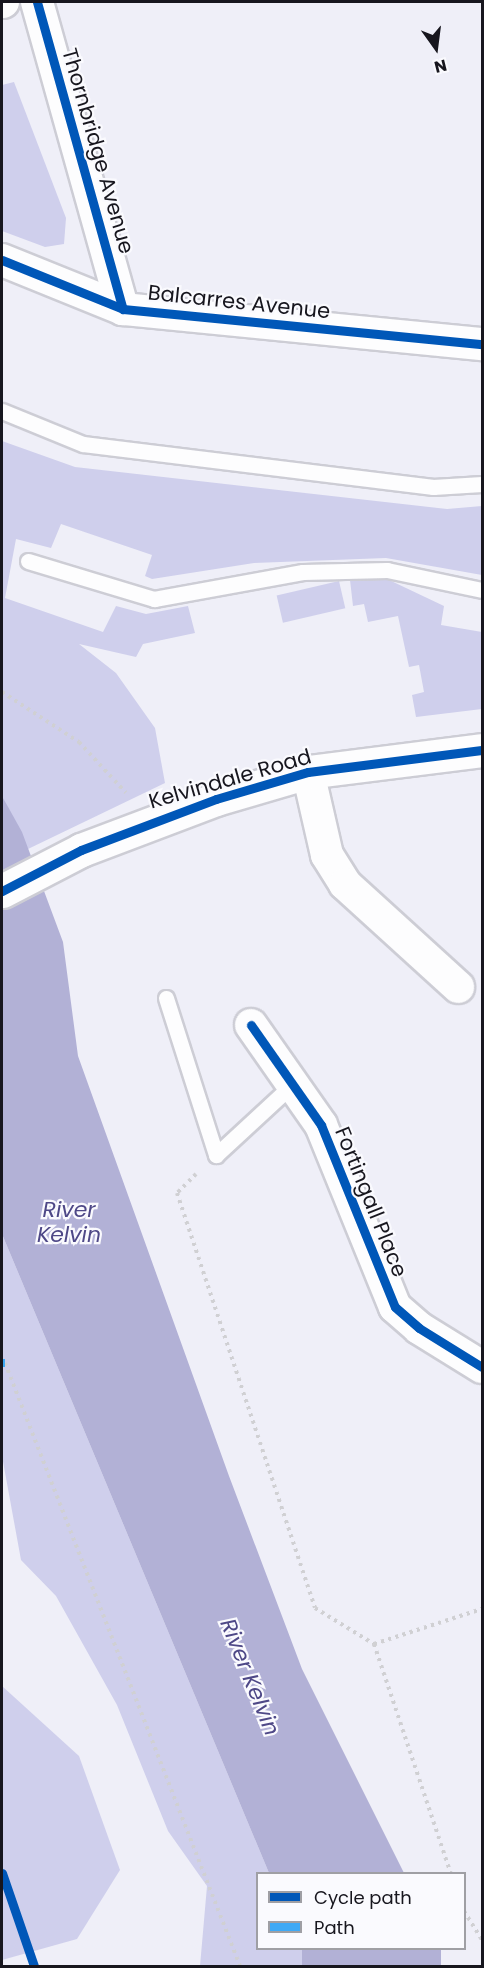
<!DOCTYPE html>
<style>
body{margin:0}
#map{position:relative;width:484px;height:1968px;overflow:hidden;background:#efeff8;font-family:Poppins,sans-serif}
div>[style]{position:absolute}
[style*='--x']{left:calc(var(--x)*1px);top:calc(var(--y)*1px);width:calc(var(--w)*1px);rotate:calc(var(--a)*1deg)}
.green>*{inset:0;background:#cfcfec;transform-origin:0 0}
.water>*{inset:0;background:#b2b1d6;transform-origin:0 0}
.path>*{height:4px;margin-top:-2px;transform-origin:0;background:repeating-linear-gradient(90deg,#d0d0d3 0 3px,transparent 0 7.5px)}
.roads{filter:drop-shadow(2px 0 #cdcdd5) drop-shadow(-2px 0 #cdcdd5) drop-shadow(0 2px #cdcdd5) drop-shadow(0 -2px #cdcdd5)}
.lane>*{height:15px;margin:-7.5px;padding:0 7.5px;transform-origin:7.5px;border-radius:7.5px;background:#fdfdfe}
.street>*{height:32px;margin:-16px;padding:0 16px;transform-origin:16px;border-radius:16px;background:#fdfdfe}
.secondary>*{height:33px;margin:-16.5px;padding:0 16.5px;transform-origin:16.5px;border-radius:16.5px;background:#fdfdfe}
.quiet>*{height:8px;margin-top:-4px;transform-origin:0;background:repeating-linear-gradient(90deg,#3fa9f5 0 15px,transparent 0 23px)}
.cycleway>*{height:9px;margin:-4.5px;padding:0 4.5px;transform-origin:4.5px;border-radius:4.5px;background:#0057b8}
span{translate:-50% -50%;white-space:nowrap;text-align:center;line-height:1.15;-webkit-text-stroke:4.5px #fafafe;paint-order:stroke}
.street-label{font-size:21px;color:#17161e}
.water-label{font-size:22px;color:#4e4887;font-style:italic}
.frame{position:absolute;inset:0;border:3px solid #17161e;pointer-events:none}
.legend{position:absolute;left:256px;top:1872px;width:210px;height:78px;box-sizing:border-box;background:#fafafe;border:2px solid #9f9fa4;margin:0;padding:8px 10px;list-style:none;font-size:18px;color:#17161e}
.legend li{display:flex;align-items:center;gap:12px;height:30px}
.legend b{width:30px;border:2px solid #9f9fa4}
.north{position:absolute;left:406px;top:18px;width:60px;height:60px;-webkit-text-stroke:4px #fafafe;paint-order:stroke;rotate:166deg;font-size:16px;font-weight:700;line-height:24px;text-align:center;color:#17161e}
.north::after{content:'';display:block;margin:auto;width:21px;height:27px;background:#17161e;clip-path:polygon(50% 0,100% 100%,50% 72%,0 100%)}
</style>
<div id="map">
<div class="green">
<i style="clip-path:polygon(14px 82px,66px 218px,64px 244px,45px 247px,2px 231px,2px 85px)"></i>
<i style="clip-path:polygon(2px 441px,75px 467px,447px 509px,482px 506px,482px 575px,386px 558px,254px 563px,152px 579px,145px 576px,152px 555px,61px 524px,51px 548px,16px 539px,5px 598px,103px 632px,116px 606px,146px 614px,188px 606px,195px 633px,143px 644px,136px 657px,79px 644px,116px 673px,155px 728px,165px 783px,28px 849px,2px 796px)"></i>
<i style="clip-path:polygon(387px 579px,444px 606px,441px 625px,482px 632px,482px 709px,416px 717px,412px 695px,424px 692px,419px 665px,409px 667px,398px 616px,368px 622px,364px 604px,353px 606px,350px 580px)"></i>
<i style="left:339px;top:581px;width:28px;height:64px;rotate:77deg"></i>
<i style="clip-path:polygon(2px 1234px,269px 1873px,258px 1874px,258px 1948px,302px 1949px,310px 1966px,200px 1966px,207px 1886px,168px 1831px,117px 1705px,56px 1596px,21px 1560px,2px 1456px)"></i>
<i style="clip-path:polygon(2px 1686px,79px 1756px,120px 1870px,77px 1939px,2px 1960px)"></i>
</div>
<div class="water">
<i style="clip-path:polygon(2px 796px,22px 832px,63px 942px,78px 1056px,229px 1476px,302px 1669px,404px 1873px,269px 1873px,2px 1234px)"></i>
<i style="left:302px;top:1949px;width:139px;height:19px"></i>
</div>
<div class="path">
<i style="--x:2;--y:692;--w:92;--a:33"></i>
<i style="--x:79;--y:742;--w:69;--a:47.3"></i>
<i style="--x:196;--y:1174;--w:27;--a:135"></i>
<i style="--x:177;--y:1193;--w:437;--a:71.6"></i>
<i style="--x:315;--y:1608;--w:69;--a:31.4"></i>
<i style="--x:374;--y:1644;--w:243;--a:71.5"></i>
<i style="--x:5;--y:1363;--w:647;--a:68.71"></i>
<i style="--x:374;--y:1644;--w:114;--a:-18"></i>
<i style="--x:464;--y:1911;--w:34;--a:58"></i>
</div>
<div class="roads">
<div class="lane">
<i style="--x:2;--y:411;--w:87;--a:22.2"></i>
<i style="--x:83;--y:444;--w:353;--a:7"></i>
<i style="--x:433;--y:487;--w:49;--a:-3.5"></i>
<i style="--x:28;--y:561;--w:132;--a:16.8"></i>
<i style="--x:154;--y:599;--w:151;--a:-10.3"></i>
<i style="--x:303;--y:572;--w:84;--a:-1.4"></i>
<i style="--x:387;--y:570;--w:97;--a:11.9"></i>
<i style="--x:166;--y:998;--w:165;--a:72.3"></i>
<i style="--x:216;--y:1155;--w:105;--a:-42.7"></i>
</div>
<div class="street">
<i style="--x:2;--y:2;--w:1;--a:0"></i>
<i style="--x:37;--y:2;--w:319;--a:74.4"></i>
<i style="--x:2;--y:260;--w:131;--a:22"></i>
<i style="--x:123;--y:309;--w:361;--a:5.6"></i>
<i style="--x:308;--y:772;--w:85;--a:77.1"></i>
<i style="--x:327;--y:855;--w:34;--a:58"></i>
<i style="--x:345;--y:884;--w:153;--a:42.3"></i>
<i style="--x:251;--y:1025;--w:122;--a:55"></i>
<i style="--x:321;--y:1125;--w:196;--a:67.9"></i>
<i style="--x:395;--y:1307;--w:32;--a:41"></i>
<i style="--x:419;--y:1328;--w:74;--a:31.8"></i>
</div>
<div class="secondary">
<i style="--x:2;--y:891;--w:89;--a:-27.4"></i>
<i style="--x:81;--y:850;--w:144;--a:-20.7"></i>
<i style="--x:216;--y:799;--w:96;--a:-16.4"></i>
<i style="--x:308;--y:772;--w:175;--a:-7.2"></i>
</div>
</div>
<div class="quiet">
<i style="--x:2;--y:1363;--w:3;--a:0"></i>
</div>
<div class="cycleway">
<i style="--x:37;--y:2;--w:319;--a:74.4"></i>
<i style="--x:2;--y:260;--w:131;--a:22"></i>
<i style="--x:123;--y:309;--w:361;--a:5.6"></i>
<i style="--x:2;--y:891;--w:89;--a:-27.4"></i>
<i style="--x:81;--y:850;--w:144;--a:-20.7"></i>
<i style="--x:216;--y:799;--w:96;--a:-16.4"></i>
<i style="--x:308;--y:772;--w:175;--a:-7.2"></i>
<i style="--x:251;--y:1025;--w:122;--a:55"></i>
<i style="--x:321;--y:1125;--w:196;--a:67.9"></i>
<i style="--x:395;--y:1307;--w:32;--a:41"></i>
<i style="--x:419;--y:1328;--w:74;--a:31.8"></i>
<i style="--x:2;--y:1873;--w:98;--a:71"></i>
</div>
<div class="street-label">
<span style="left:98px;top:151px;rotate:74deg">Thornbridge Avenue</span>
<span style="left:239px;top:302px;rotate:6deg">Balcarres Avenue</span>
<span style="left:230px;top:779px;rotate:-16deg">Kelvindale Road</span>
<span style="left:371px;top:1202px;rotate:68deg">Fortingall Place</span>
</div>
<div class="water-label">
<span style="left:69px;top:1222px">River<br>Kelvin</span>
<span style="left:250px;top:1677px;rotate:68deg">River Kelvin</span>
</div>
<div class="frame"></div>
<ul class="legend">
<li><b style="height:8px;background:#0057b8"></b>Cycle path</li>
<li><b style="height:8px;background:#3fa9f5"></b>Path</li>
</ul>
<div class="north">N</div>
</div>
